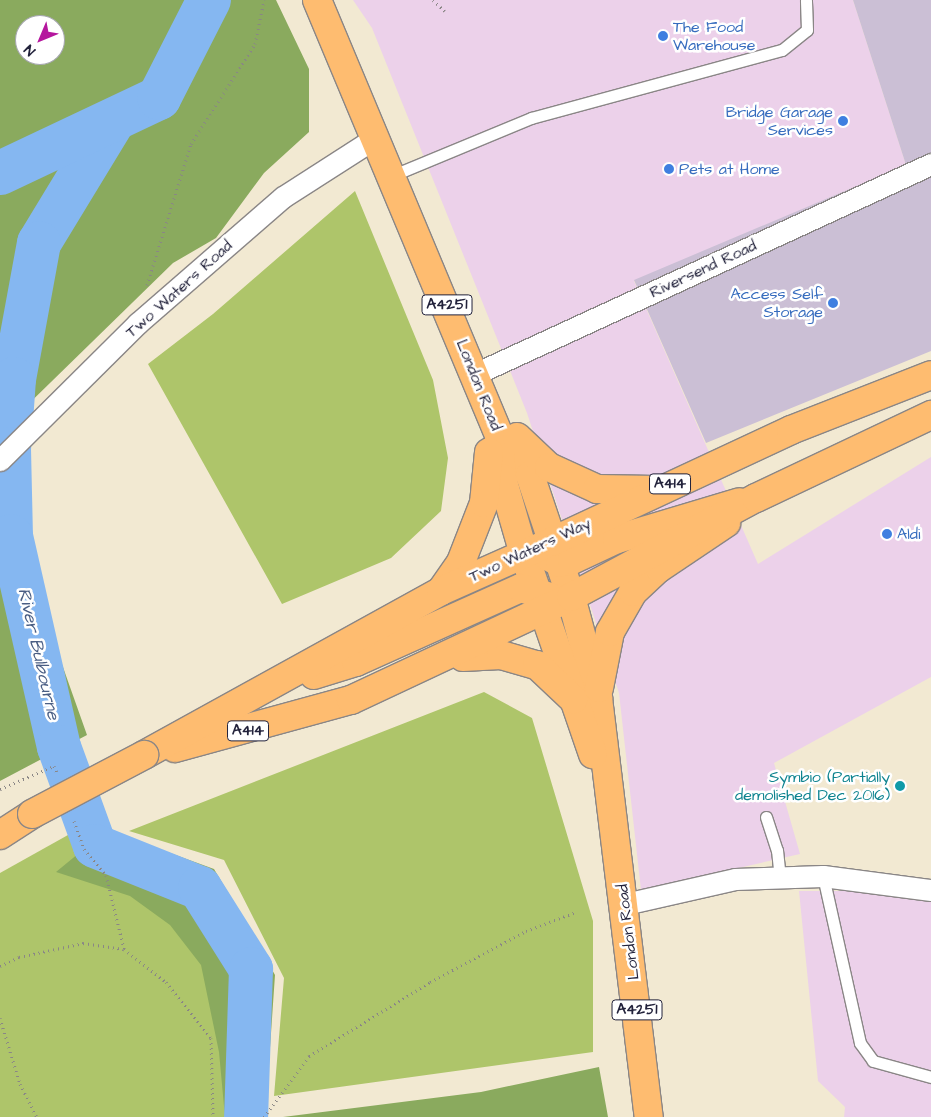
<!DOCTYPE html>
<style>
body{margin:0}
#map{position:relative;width:931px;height:1117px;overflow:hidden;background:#f2e9d2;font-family:"Architects Daughter",sans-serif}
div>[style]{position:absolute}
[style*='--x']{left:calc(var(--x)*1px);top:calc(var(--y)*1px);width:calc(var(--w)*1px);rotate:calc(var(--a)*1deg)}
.built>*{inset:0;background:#ecd1ea}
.industrial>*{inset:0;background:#cbbfd5}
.green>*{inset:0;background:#aec56a}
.forest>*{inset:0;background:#8aaa5e}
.river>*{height:44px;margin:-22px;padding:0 22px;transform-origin:22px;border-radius:22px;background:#85b7f1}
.path>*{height:3px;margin-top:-1.5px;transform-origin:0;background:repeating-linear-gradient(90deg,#8a8686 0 1px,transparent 0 5px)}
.roads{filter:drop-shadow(1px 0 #8a8686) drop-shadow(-1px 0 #8a8686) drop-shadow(0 1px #8a8686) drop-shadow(0 -1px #8a8686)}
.lane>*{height:11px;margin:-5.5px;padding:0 5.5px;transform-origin:5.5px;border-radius:5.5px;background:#fff}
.street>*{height:21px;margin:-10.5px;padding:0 10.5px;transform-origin:10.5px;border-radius:10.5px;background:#fff}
.primary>*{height:28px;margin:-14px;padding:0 14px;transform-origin:14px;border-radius:14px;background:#febc70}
.highway>*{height:28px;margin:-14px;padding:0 14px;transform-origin:14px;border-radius:14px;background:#febc70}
.bridges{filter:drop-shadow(1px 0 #8a8686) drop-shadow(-1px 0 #8a8686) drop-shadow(0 1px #8a8686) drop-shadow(0 -1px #8a8686)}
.primary-bridge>*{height:28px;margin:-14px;padding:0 14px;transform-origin:14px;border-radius:14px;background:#febc70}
.dots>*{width:14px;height:14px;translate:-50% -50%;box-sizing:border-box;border:2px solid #fff;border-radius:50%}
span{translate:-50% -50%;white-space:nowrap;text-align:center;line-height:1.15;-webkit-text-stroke:5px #fff;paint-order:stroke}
.shield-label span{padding:1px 4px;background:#fff;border:1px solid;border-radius:4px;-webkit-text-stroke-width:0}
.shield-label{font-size:15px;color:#22223b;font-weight:700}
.shop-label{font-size:16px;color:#366cbe}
.left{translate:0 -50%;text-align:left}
.right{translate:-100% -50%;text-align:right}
.street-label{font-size:16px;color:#22223b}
.culture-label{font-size:16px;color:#0d838f}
.water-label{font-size:18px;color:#4a5e84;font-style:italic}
.north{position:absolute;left:15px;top:15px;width:50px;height:50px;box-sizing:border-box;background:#fff;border:1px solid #a7a7b1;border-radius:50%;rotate:225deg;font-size:14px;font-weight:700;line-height:20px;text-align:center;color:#22223b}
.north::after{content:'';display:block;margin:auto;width:18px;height:22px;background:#b5179e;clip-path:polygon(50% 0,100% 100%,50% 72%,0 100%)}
</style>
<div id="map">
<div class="built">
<i style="clip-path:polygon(353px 0,853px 0,906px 165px,634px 281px,758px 564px,931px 457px,931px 677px,774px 763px,800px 854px,641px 890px,619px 693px,527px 413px,372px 28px)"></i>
<i style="clip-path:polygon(799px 891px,892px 891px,931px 900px,931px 1117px,844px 1117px,845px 1107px,818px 1081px)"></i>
</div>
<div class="industrial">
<i style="clip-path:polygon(853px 0,931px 0,931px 351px,706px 443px,634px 280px,906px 165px)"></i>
</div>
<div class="green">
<i style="clip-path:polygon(355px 191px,433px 380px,448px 458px,441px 511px,391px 558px,282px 604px,148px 364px,213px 314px)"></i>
<i style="clip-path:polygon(484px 692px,532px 718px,593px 921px,593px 1052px,274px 1096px,284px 978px,224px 860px,129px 831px)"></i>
<i style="clip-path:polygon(68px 835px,195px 883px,248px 976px,237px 1117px,0 1117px,0 873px)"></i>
</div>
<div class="forest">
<i style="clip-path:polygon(evenodd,0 0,276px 0,309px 69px,309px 132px,264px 173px,216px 238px,173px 263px,10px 422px,0 409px,0 0,25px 25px,55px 25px,55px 55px,25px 55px,25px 25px)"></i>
<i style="clip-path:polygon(20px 493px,47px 622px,87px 735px,0 781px,0 507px)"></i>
<i style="clip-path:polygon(107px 830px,214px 869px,246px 923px,275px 975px,266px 1106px,225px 1117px,219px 1052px,201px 965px,170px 925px,130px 896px,56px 872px)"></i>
<i style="clip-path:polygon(599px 1067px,608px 1117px,283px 1117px,481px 1092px)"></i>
</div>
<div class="river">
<i style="--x:112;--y:123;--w:140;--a:121.3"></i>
<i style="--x:39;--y:243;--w:138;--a:100.4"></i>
<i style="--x:14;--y:379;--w:70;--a:94.1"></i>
<i style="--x:9;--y:449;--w:87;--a:88.7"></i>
<i style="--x:11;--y:536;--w:216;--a:77.2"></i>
<i style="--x:59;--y:747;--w:105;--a:70"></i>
<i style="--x:95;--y:846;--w:113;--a:21.8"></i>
<i style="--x:200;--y:888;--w:96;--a:57.8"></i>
<i style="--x:251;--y:969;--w:148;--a:91.9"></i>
<i style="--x:0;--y:173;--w:176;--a:-25.3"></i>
<i style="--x:159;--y:98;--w:110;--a:-63"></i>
</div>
<div class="path">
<i style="--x:433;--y:0;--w:16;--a:43"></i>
<i style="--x:147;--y:285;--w:148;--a:-72.7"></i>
<i style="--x:191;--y:144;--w:119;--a:-57.4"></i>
<i style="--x:255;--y:44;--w:45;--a:-78.4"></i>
<i style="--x:0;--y:789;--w:59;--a:-23.1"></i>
<i style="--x:54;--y:766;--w:8;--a:67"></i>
<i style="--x:74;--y:821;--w:30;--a:70"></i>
<i style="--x:84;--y:849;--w:34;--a:50"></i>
<i style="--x:106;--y:875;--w:76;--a:76.3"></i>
<i style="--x:0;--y:966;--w:21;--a:-25"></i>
<i style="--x:19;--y:957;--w:66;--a:-12.3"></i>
<i style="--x:83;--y:943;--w:41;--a:8.3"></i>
<i style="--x:124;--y:949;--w:53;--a:38.2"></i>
<i style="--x:166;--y:982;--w:72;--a:51.2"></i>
<i style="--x:211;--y:1038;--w:79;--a:88.5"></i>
<i style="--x:0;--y:1018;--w:69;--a:73.1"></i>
<i style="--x:20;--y:1084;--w:37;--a:63"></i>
<i style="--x:264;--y:1117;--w:76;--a:-53.6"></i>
<i style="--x:309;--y:1056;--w:142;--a:-31.4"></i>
<i style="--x:430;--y:982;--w:109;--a:-28"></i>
<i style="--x:526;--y:931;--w:53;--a:-20.8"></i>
</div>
<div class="roads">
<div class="lane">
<i style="--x:391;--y:176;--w:152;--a:-22.5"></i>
<i style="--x:531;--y:118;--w:260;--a:-15.2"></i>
<i style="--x:782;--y:50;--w:32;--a:-39"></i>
<i style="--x:807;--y:30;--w:30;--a:-92"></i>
<i style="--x:766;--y:817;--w:35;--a:72"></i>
<i style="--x:777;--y:850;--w:27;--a:84"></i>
<i style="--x:823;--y:876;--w:171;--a:77.5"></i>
<i style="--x:860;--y:1043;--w:22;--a:54"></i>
<i style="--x:873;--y:1061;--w:60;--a:15.4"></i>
</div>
<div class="street">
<i style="--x:475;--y:374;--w:502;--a:-24.73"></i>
<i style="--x:0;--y:460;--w:194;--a:-44.8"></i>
<i style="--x:138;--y:323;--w:192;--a:-41"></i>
<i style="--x:283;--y:197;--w:109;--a:-32.7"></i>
<i style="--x:625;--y:904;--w:113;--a:-12.8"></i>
<i style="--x:735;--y:879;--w:88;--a:-2"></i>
<i style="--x:823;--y:876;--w:109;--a:7.4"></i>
</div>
<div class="primary">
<i style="--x:317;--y:0;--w:472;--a:67.3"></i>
<i style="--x:499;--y:436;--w:50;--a:51.5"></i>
<i style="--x:530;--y:475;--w:129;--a:71.4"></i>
<i style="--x:571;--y:597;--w:105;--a:75"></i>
<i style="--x:598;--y:698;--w:422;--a:83.1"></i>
<i style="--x:499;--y:436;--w:42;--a:85.9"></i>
<i style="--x:502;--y:478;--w:79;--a:73.9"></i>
<i style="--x:524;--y:554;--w:212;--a:71"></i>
<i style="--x:517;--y:437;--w:44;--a:43.2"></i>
<i style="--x:549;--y:467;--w:53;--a:24.6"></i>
<i style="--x:597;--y:489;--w:59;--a:1"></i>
<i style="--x:544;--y:554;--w:18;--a:29"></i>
<i style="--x:560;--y:563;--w:12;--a:-14"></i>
<i style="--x:572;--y:560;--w:50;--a:-25"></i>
<i style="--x:617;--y:539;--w:128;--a:-16.7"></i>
<i style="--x:441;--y:591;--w:35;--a:-55"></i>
<i style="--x:461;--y:562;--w:63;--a:-68.7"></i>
<i style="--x:484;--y:503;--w:51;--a:-84.4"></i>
<i style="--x:463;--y:657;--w:38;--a:-3"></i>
<i style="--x:501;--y:655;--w:37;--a:16"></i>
<i style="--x:537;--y:665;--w:50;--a:43.4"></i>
<i style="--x:314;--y:675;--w:44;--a:-17.2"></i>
<i style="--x:356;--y:662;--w:181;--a:-24.2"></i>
<i style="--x:521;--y:588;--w:31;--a:17"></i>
<i style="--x:599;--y:688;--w:57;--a:-78.9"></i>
<i style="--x:610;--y:632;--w:46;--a:-60.1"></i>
<i style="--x:633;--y:592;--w:35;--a:-43"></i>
<i style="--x:659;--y:568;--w:81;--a:-33.9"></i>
<i style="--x:175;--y:748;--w:182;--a:-15.3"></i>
<i style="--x:351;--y:700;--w:243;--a:-25.1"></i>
<i style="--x:144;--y:755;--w:339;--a:-28.9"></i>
<i style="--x:441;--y:591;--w:120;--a:-24"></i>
<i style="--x:0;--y:835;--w:38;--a:-33"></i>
</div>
<div class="highway">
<i style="--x:551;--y:542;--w:265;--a:-25"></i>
<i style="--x:791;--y:430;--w:150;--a:-21.4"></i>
<i style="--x:571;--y:597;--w:210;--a:-28.2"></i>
<i style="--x:756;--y:498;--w:194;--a:-25.4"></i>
</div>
</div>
<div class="bridges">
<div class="primary-bridge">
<i style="--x:32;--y:814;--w:127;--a:-27.8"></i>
</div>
</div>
<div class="dots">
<i style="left:663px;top:36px;background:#3f7fe0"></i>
<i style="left:843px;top:121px;background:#3f7fe0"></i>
<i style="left:669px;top:169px;background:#3f7fe0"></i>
<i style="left:833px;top:303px;background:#3f7fe0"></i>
<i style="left:887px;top:534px;background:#3f7fe0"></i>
<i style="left:900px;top:786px;background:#0f9aa8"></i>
</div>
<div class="shield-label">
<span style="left:447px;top:305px">A4251</span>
<span style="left:670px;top:484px">A414</span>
<span style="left:248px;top:731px">A414</span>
<span style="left:637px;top:1010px">A4251</span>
</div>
<div class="shop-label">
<span class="left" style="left:673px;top:36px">The Food<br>Warehouse</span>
<span class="right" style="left:833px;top:121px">Bridge Garage<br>Services</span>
<span class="left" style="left:679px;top:169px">Pets at Home</span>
<span class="right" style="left:823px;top:303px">Access Self<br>Storage</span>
<span class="left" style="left:897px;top:534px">Aldi</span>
</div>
<div class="street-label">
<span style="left:703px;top:269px;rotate:-25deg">Riversend Road</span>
<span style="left:179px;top:289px;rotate:-42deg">Two Waters Road</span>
<span style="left:479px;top:385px;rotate:68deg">London Road</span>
<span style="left:530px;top:550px;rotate:-25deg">Two Waters Way</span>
<span style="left:628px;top:932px;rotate:-97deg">London Road</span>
</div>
<div class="culture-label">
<span class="right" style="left:890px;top:786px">Symbio (Partially<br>demolished Dec 2016)</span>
</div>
<div class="water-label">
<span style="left:38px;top:654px;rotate:77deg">River Bulbourne</span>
</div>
<div class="north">N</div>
</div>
